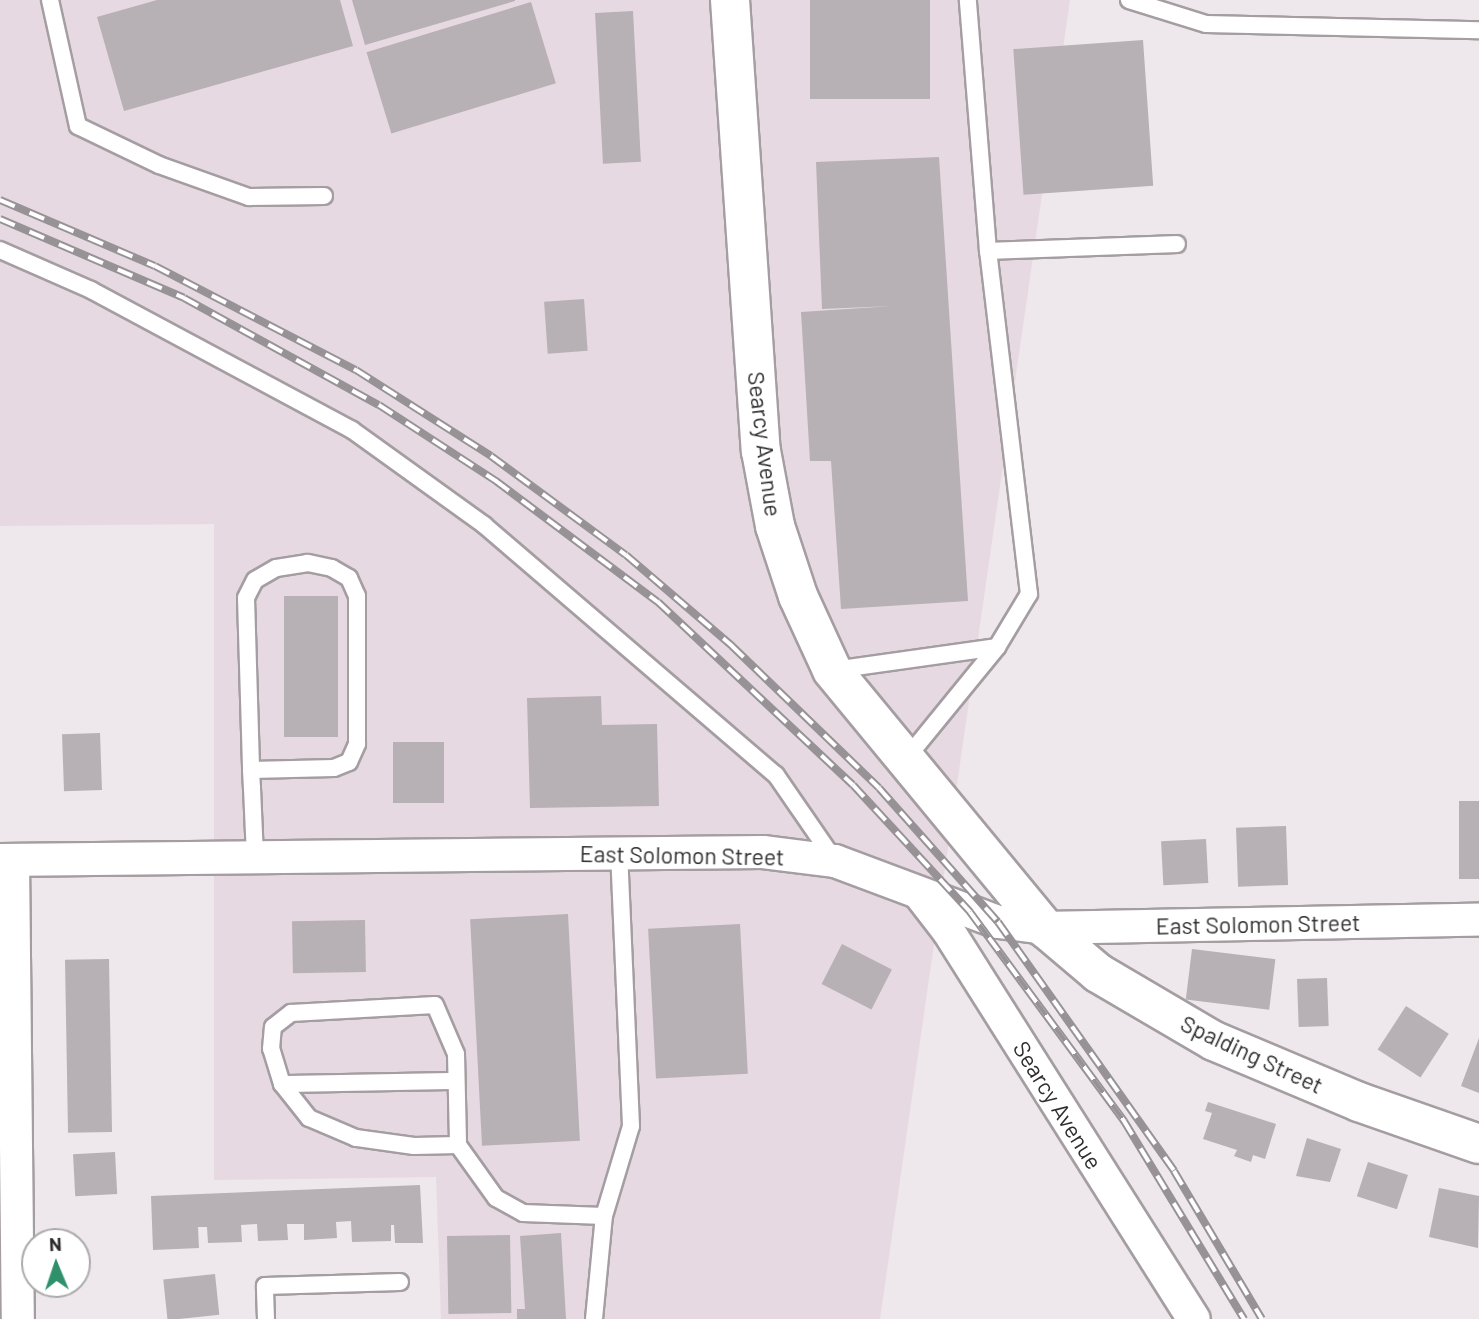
<!DOCTYPE html>
<style>
body{margin:0}
#map{position:relative;width:1479px;height:1319px;overflow:hidden;background:#eee7eb;font-family:Barlow,sans-serif}
div>[style]{position:absolute}
[style*='--x']{left:calc(var(--x)*1px);top:calc(var(--y)*1px);width:calc(var(--w)*1px);rotate:calc(var(--a)*1deg)}
.built>*{inset:0;background:#e7d9e1}
.building>*{inset:0;background:#b7b0b4;transform-origin:0 0}
.roads{filter:drop-shadow(2px 0 #a49da1) drop-shadow(-2px 0 #a49da1) drop-shadow(0 2px #a49da1) drop-shadow(0 -2px #a49da1)}
.service>*{height:16px;margin:-8px;padding:0 8px;transform-origin:8px;border-radius:8px;background:#fff}
.minor>*{height:32px;margin:-16px;padding:0 16px;transform-origin:16px;border-radius:16px;background:#fff}
.tertiary>*{height:38px;margin:-19px;padding:0 19px;transform-origin:19px;border-radius:19px;background:#fff}
.rail>*{height:8px;margin-top:-4px;transform-origin:0;background:repeating-linear-gradient(90deg,#fff 0 16px,#979295 0 32px);box-sizing:border-box;border-block:2px solid #979295}
span{translate:-50% -50%;white-space:nowrap;text-align:center;line-height:1.15;-webkit-text-stroke:5px #fff;paint-order:stroke}
.street-label{font-size:23px;color:#2f2d2e}
.north{position:absolute;left:21px;top:1228px;width:70px;height:70px;box-sizing:border-box;background:#fff;border:2px solid #acabab;border-radius:50%;rotate:358deg;font-size:19px;font-weight:700;line-height:28px;text-align:center;color:#2f2d2e}
.north::after{content:'';display:block;margin:auto;width:24px;height:32px;background:#2f916b;clip-path:polygon(50% 0,100% 100%,50% 72%,0 100%)}
</style>
<div id="map">
<div class="built">
<i style="clip-path:polygon(0 0,1070px 0,880px 1319px,441px 1319px,436px 1177px,214px 1180px,214px 524px,0 526px)"></i>
</div>
<div class="building">
<i style="clip-path:polygon(157px 0,340px 0,353px 46px,124px 111px,97px 17px)"></i>
<i style="clip-path:polygon(352px 0,515px 0,515px 1px,365px 45px)"></i>
<i style="left:810px;top:0;width:120px;height:99px"></i>
<i style="left:531px;top:2px;width:85px;height:172px;rotate:73deg"></i>
<i style="left:633px;top:11px;width:151px;height:38px;rotate:87deg"></i>
<i style="left:1143px;top:40px;width:146px;height:130px;rotate:86deg"></i>
<i style="clip-path:polygon(939px 157px,968px 601px,841px 609px,831px 461px,810px 461px,801px 312px,893px 306px,822px 309px,816px 162px)"></i>
<i style="left:584px;top:299px;width:52px;height:40px;rotate:86deg"></i>
<i style="left:284px;top:596px;width:54px;height:141px"></i>
<i style="clip-path:polygon(601px 696px,602px 725px,657px 724px,659px 806px,530px 808px,527px 698px)"></i>
<i style="left:100px;top:733px;width:57px;height:38px;rotate:88deg"></i>
<i style="left:393px;top:742px;width:51px;height:61px"></i>
<i style="left:1479px;top:801px;width:78px;height:20px;rotate:90deg"></i>
<i style="left:1286px;top:826px;width:59px;height:50px;rotate:88deg"></i>
<i style="left:1206px;top:839px;width:44px;height:45px;rotate:87deg"></i>
<i style="left:568px;top:914px;width:227px;height:98px;rotate:87deg"></i>
<i style="left:365px;top:920px;width:52px;height:73px;rotate:89deg"></i>
<i style="left:740px;top:924px;width:150px;height:92px;rotate:87deg"></i>
<i style="left:842px;top:944px;width:56px;height:45px;rotate:27deg"></i>
<i style="left:1192px;top:949px;width:84px;height:51px;rotate:7deg"></i>
<i style="left:109px;top:959px;width:173px;height:44px;rotate:89deg"></i>
<i style="left:1327px;top:978px;width:48px;height:30px;rotate:88deg"></i>
<i style="left:1406px;top:1006px;width:51px;height:52px;rotate:33deg"></i>
<i style="clip-path:polygon(1479px 1038px,1479px 1093px,1461px 1086px)"></i>
<i style="clip-path:polygon(1208px 1102px,1276px 1124px,1265px 1159px,1253px 1155px,1251px 1162px,1234px 1156px,1237px 1150px,1203px 1139px,1212px 1113px,1205px 1111px)"></i>
<i style="clip-path:polygon(1307px 1138px,1341px 1149px,1330px 1182px,1296px 1176px)"></i>
<i style="left:115px;top:1152px;width:42px;height:42px;rotate:87deg"></i>
<i style="left:1368px;top:1162px;width:42px;height:36px;rotate:18deg"></i>
<i style="clip-path:polygon(420px 1185px,423px 1243px,395px 1243px,394px 1225px,391px 1225px,391px 1241px,352px 1242px,351px 1221px,336px 1222px,337px 1238px,304px 1240px,304px 1224px,287px 1224px,288px 1240px,258px 1241px,257px 1224px,241px 1225px,242px 1242px,208px 1243px,207px 1227px,198px 1227px,199px 1248px,153px 1250px,151px 1196px)"></i>
<i style="clip-path:polygon(1439px 1188px,1479px 1196px,1478px 1248px,1429px 1237px)"></i>
<i style="clip-path:polygon(561px 1233px,566px 1319px,517px 1319px,517px 1309px,525px 1309px,520px 1236px)"></i>
<i style="left:510px;top:1235px;width:78px;height:63px;rotate:89deg"></i>
<i style="left:215px;top:1274px;width:41px;height:52px;rotate:84deg"></i>
</div>
<div class="roads">
<div class="service">
<i style="--x:50;--y:0;--w:129;--a:77.5"></i>
<i style="--x:78;--y:126;--w:90;--a:25.7"></i>
<i style="--x:159;--y:165;--w:96;--a:19.6"></i>
<i style="--x:249;--y:197;--w:75;--a:-0.8"></i>
<i style="--x:1129;--y:0;--w:81;--a:17.3"></i>
<i style="--x:1206;--y:24;--w:273;--a:1.3"></i>
<i style="--x:0;--y:250;--w:99;--a:23.7"></i>
<i style="--x:91;--y:290;--w:296;--a:28.2"></i>
<i style="--x:352;--y:430;--w:163;--a:35.7"></i>
<i style="--x:484;--y:525;--w:384;--a:40.6"></i>
<i style="--x:776;--y:775;--w:104;--a:55.5"></i>
<i style="--x:988;--y:251;--w:189;--a:-2.1"></i>
<i style="--x:834;--y:670;--w:165;--a:-8"></i>
<i style="--x:997;--y:647;--w:62;--a:-58.9"></i>
<i style="--x:1029;--y:594;--w:345;--a:-96.8"></i>
<i style="--x:988;--y:251;--w:252;--a:-94.6"></i>
<i style="--x:905;--y:760;--w:146;--a:-50.8"></i>
<i style="--x:251;--y:770;--w:83;--a:-1.4"></i>
<i style="--x:334;--y:768;--w:16;--a:-22"></i>
<i style="--x:349;--y:762;--w:20;--a:-66"></i>
<i style="--x:357;--y:744;--w:148;--a:-90"></i>
<i style="--x:357;--y:596;--w:20;--a:-114"></i>
<i style="--x:349;--y:578;--w:20;--a:-150"></i>
<i style="--x:332;--y:568;--w:25;--a:-168"></i>
<i style="--x:308;--y:563;--w:32;--a:171"></i>
<i style="--x:276;--y:568;--w:24;--a:150"></i>
<i style="--x:255;--y:580;--w:20;--a:117"></i>
<i style="--x:246;--y:598;--w:172;--a:88.3"></i>
<i style="--x:251;--y:770;--w:18;--a:87"></i>
<i style="--x:252;--y:788;--w:69;--a:87.5"></i>
<i style="--x:282;--y:1084;--w:174;--a:-1"></i>
<i style="--x:458;--y:1145;--w:44;--a:178.7"></i>
<i style="--x:414;--y:1146;--w:59;--a:-172.1"></i>
<i style="--x:356;--y:1138;--w:51;--a:-156.9"></i>
<i style="--x:309;--y:1118;--w:43;--a:-128.5"></i>
<i style="--x:282;--y:1084;--w:37;--a:-107"></i>
<i style="--x:271;--y:1049;--w:22;--a:-85"></i>
<i style="--x:273;--y:1027;--w:23;--a:-38"></i>
<i style="--x:291;--y:1013;--w:144;--a:-3.2"></i>
<i style="--x:435;--y:1005;--w:53;--a:66.8"></i>
<i style="--x:456;--y:1054;--w:91;--a:88.7"></i>
<i style="--x:458;--y:1145;--w:65;--a:54.4"></i>
<i style="--x:496;--y:1198;--w:31;--a:29"></i>
<i style="--x:523;--y:1213;--w:81;--a:2.1"></i>
<i style="--x:266;--y:1319;--w:33;--a:-92"></i>
<i style="--x:265;--y:1286;--w:135;--a:-1.7"></i>
<i style="--x:594;--y:1319;--w:103;--a:-84.5"></i>
<i style="--x:604;--y:1216;--w:94;--a:-73.3"></i>
<i style="--x:631;--y:1126;--w:272;--a:-92.5"></i>
</div>
<div class="minor">
<i style="--x:0;--y:860;--w:763;--a:-0.6"></i>
<i style="--x:763;--y:852;--w:73;--a:7.1"></i>
<i style="--x:835;--y:861;--w:174;--a:20.5"></i>
<i style="--x:998;--y:922;--w:47;--a:7.3"></i>
<i style="--x:1045;--y:928;--w:434;--a:-1.1"></i>
<i style="--x:13;--y:860;--w:459;--a:89.4"></i>
<i style="--x:919;--y:893;--w:49;--a:52.4"></i>
<i style="--x:949;--y:932;--w:458;--a:57.7"></i>
</div>
<div class="tertiary">
<i style="--x:730;--y:0;--w:452;--a:86.1"></i>
<i style="--x:761;--y:451;--w:76;--a:79.4"></i>
<i style="--x:775;--y:526;--w:74;--a:71.8"></i>
<i style="--x:798;--y:596;--w:81;--a:65.3"></i>
<i style="--x:832;--y:670;--w:335;--a:50.5"></i>
<i style="--x:1045;--y:928;--w:70;--a:40.3"></i>
<i style="--x:1098;--y:973;--w:134;--a:30.4"></i>
<i style="--x:1214;--y:1041;--w:157;--a:22.8"></i>
<i style="--x:1359;--y:1102;--w:127;--a:19.3"></i>
</div>
</div>
<div class="rail">
<i style="--x:0;--y:200;--w:168;--a:23.1"></i>
<i style="--x:155;--y:266;--w:226;--a:27.4"></i>
<i style="--x:356;--y:370;--w:160;--a:32.5"></i>
<i style="--x:491;--y:456;--w:167;--a:36.3"></i>
<i style="--x:626;--y:555;--w:140;--a:40.6"></i>
<i style="--x:732;--y:646;--w:204;--a:44"></i>
<i style="--x:879;--y:788;--w:179;--a:48.4"></i>
<i style="--x:998;--y:922;--w:305;--a:54.7"></i>
<i style="--x:1174;--y:1171;--w:172;--a:59.3"></i>
<i style="--x:0;--y:219;--w:200;--a:23.2"></i>
<i style="--x:184;--y:298;--w:222;--a:28.8"></i>
<i style="--x:379;--y:405;--w:140;--a:33"></i>
<i style="--x:496;--y:481;--w:202;--a:36.8"></i>
<i style="--x:658;--y:602;--w:267;--a:43.2"></i>
<i style="--x:853;--y:785;--w:173;--a:47.3"></i>
<i style="--x:970;--y:912;--w:260;--a:53.6"></i>
<i style="--x:1124;--y:1121;--w:232;--a:58.8"></i>
</div>
<div class="street-label">
<span style="left:765px;top:444px;rotate:83deg">Searcy Avenue</span>
<span style="left:682px;top:855px;rotate:1deg">East Solomon Street</span>
<span style="left:1258px;top:924px;rotate:-1deg">East Solomon Street</span>
<span style="left:1252px;top:1054px;rotate:25deg">Spalding Street</span>
<span style="left:1058px;top:1105px;rotate:58deg">Searcy Avenue</span>
</div>
<div class="north">N</div>
</div>
